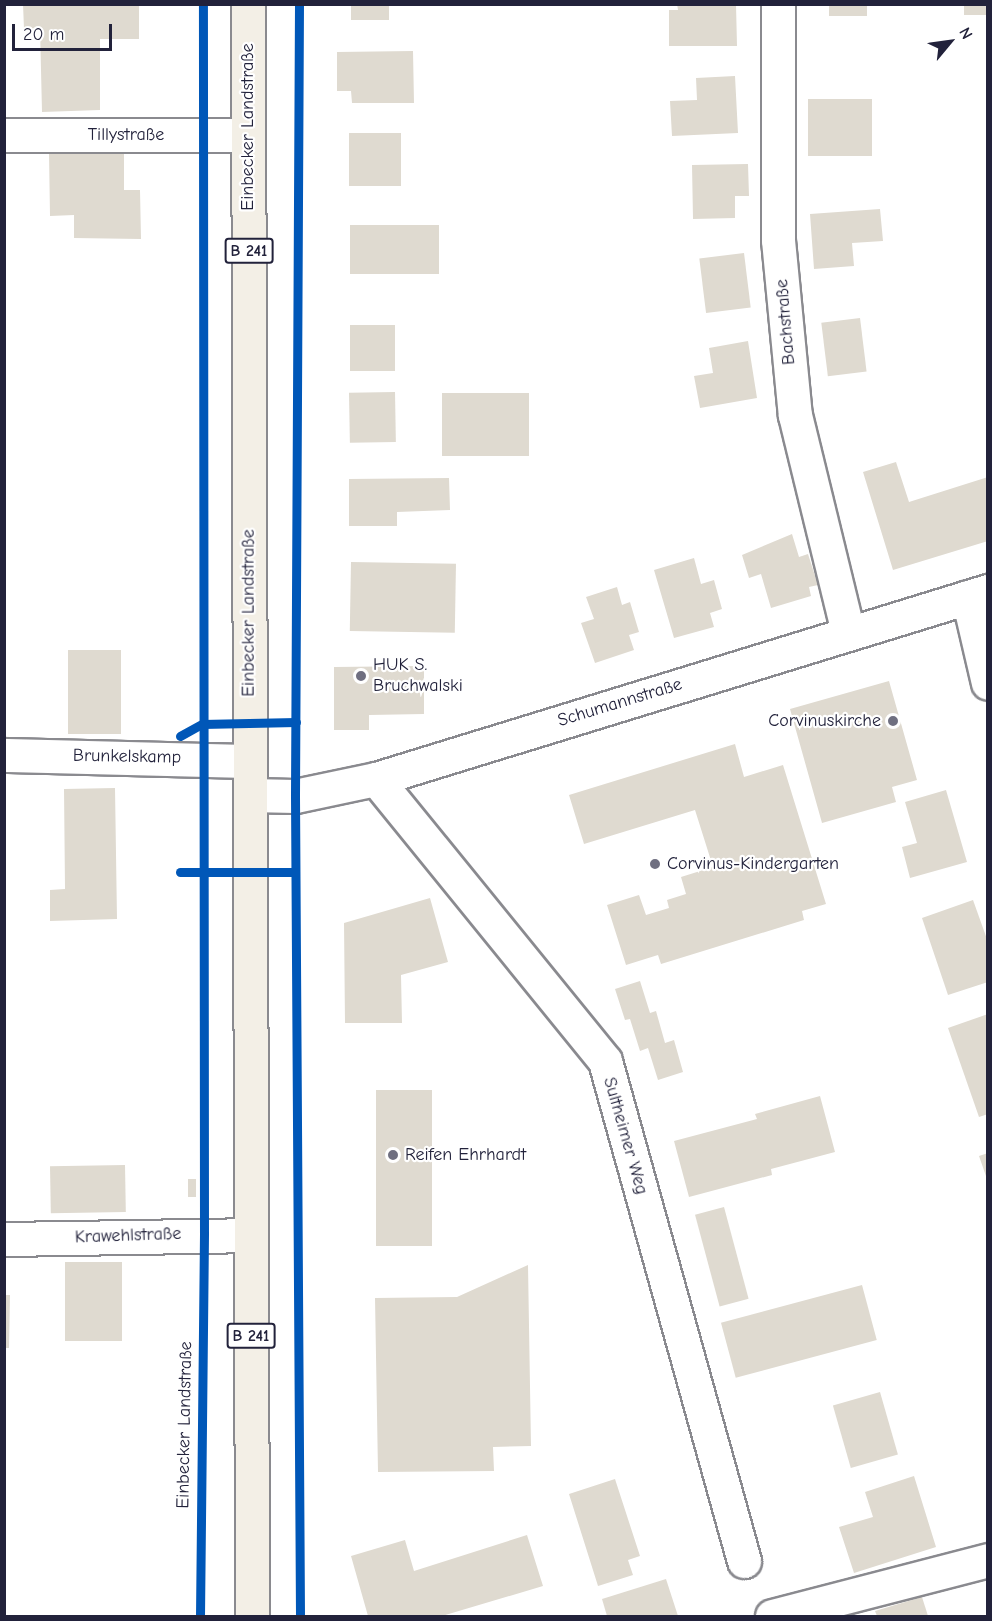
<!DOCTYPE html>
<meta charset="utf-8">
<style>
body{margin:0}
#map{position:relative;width:992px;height:1621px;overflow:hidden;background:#fff;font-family:"Comic Neue",sans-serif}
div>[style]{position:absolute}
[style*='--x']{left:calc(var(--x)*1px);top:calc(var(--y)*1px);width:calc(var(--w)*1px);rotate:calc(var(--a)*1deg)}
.building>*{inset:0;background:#dfdad0;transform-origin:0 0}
.roads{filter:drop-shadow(2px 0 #8a8a8f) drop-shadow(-2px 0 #8a8a8f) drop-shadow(0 2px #8a8a8f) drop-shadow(0 -2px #8a8a8f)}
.minor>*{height:33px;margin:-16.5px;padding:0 16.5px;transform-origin:16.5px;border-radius:16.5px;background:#fff}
.major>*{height:33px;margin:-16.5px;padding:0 16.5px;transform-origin:16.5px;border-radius:16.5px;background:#f3efe6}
.cycleway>*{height:9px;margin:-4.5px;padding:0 4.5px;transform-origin:4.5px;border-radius:4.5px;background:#0057b8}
.dots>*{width:16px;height:16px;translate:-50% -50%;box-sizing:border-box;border:3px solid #fff;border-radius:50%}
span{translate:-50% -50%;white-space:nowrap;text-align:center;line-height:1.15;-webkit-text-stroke:4.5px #fff;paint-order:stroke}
.shield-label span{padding:2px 4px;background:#fff;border:2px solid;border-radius:4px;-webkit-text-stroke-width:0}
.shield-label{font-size:16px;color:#22223b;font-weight:700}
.street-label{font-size:18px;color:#22223b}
.poi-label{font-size:18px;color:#22223b}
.left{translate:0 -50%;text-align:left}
.right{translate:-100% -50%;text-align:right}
.frame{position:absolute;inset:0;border:6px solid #22223b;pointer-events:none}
.north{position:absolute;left:920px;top:12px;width:60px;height:60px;-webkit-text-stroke:4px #fff;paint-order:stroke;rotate:61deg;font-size:16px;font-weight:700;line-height:24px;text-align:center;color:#22223b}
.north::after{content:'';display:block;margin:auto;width:21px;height:27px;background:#22223b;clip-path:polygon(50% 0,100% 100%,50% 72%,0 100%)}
.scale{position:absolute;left:12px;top:24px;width:100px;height:27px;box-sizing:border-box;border:3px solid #22223b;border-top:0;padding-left:8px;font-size:18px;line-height:21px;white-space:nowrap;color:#22223b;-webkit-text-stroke:4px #fff;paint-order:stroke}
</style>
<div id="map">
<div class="building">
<i style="clip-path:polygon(23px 4px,139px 4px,139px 39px,100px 39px,100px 110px,42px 112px,40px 28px,24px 29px)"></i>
<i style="left:351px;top:4px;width:38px;height:16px"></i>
<i style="clip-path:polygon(677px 4px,736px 4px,737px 46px,669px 46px,669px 10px,678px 10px)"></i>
<i style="left:829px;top:4px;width:38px;height:12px"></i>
<i style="left:964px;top:4px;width:23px;height:11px"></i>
<i style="clip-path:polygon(413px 51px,414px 103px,352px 103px,351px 91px,337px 91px,337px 52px)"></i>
<i style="clip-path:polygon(735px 76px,738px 133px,672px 136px,670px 101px,697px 100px,696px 78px)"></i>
<i style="left:872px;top:99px;width:57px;height:64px;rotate:90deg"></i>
<i style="left:349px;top:133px;width:52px;height:53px"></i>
<i style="clip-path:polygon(49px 153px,124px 153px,124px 190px,140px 190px,141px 239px,74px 238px,74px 215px,50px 216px)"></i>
<i style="clip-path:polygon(748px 164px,749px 196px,735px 196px,735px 218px,693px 219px,692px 165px)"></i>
<i style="clip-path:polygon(880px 209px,883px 241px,852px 243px,854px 266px,814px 269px,810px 214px)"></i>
<i style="left:439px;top:225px;width:49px;height:89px;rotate:90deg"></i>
<i style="left:744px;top:253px;width:55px;height:45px;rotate:83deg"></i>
<i style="left:860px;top:318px;width:54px;height:39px;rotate:83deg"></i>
<i style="left:350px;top:325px;width:45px;height:46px"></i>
<i style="clip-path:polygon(748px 341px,757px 398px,700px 408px,694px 376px,713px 373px,709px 348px)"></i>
<i style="left:395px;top:392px;width:50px;height:46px;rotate:89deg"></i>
<i style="left:442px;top:393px;width:87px;height:63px"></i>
<i style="clip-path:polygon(896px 462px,909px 502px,988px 477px,988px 541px,893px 570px,863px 472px)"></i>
<i style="clip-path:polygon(449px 478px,450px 510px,397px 512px,397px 526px,349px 526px,349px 479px)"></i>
<i style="clip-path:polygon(792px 534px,799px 557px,808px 554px,818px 585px,809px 587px,811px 596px,771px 608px,761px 574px,749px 578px,742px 555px)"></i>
<i style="clip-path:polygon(694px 558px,701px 584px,714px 580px,722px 609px,710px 613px,714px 627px,674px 638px,654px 570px)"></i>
<i style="left:351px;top:562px;width:105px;height:69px;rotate:1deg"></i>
<i style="clip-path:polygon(617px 587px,622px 605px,630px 602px,639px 632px,629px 635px,634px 650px,595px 663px,581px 623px,594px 619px,586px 597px)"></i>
<i style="left:121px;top:650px;width:84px;height:53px;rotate:90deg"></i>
<i style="clip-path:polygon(424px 666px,424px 714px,369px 715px,369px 730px,334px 730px,334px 667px)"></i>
<i style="clip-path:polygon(889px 681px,917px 780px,892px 787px,896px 802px,822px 823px,790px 709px)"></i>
<i style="clip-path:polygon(735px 744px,744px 777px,783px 765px,826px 904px,802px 911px,804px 920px,661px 964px,658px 955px,626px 965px,607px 905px,639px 895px,646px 915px,669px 908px,667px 900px,686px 894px,681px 877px,713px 867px,695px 810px,584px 844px,569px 795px)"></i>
<i style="clip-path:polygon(115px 788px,117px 919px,50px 921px,50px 890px,65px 889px,64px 789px)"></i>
<i style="clip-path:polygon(946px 790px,967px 862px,910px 878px,902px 847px,917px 843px,905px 802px)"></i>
<i style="clip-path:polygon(430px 898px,448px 962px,401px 975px,402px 1023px,345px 1023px,344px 923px)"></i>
<i style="clip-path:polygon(973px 900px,988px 942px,988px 982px,948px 995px,922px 918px)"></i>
<i style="clip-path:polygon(640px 981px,650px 1013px,656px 1011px,665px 1043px,674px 1040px,683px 1072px,658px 1080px,648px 1048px,640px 1051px,630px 1019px,625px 1020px,615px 989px)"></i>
<i style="clip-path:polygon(988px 1014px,988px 1114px,979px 1117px,948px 1028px)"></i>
<i style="left:376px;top:1090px;width:56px;height:156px"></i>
<i style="clip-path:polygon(820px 1096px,835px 1152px,771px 1169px,772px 1175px,689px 1197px,674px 1141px,757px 1119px,755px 1114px)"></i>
<i style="clip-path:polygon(988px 1153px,988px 1179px,987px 1179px,979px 1156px)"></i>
<i style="left:125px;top:1165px;width:47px;height:75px;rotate:89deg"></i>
<i style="left:188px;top:1179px;width:8px;height:18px"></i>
<i style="left:724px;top:1207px;width:95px;height:30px;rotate:75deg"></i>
<i style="left:65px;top:1262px;width:57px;height:79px"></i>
<i style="clip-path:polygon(528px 1265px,531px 1446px,493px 1447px,494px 1471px,378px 1472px,375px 1298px,457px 1297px)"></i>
<i style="left:862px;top:1285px;width:57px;height:146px;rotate:75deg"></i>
<i style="clip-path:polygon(4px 1295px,10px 1295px,9px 1348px,4px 1348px)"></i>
<i style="left:880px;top:1392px;width:65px;height:49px;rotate:74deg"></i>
<i style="clip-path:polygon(914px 1476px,936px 1547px,854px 1573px,839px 1527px,873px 1517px,865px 1492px)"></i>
<i style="clip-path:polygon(615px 1479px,640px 1556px,628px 1560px,633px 1575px,598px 1586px,569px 1494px)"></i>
<i style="clip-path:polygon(527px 1535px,543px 1586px,442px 1616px,368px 1616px,351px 1556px,405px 1540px,414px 1571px)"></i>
<i style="clip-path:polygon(666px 1579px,678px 1616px,607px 1616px,602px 1599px)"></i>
<i style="clip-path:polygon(922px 1597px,928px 1616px,877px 1616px,875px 1611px)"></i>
</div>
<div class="roads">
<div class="minor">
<i style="--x:778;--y:4;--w:236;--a:90"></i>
<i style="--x:778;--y:240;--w:176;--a:84.5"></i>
<i style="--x:795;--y:415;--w:224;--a:76.3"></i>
<i style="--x:4;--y:135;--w:244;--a:0"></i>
<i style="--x:968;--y:597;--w:88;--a:76.9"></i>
<i style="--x:4;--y:755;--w:246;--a:1.4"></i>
<i style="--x:376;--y:779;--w:363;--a:50.9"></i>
<i style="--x:605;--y:1061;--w:519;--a:74.46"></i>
<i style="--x:250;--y:795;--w:45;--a:1.3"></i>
<i style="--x:295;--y:796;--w:83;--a:-11.9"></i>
<i style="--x:376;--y:779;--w:640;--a:-17.08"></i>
<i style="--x:4;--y:1239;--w:247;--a:-0.9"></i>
<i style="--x:772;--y:1616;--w:223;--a:-14.5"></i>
</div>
<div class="major">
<i style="--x:248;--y:4;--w:1612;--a:89.86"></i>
</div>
</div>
<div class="cycleway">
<i style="--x:299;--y:4;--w:792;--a:90.29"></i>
<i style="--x:295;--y:796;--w:820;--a:89.65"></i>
<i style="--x:180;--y:736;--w:25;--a:-29"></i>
<i style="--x:202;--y:724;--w:94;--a:-1.2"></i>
<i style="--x:180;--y:872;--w:115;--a:0"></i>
<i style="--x:200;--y:1616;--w:383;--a:-89.4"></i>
<i style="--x:204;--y:1233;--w:1229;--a:-90.05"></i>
</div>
<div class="dots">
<i style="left:361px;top:676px;background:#6f6f80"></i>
<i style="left:893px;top:721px;background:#6f6f80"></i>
<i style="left:655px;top:864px;background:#6f6f80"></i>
<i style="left:393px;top:1155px;background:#6f6f80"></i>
</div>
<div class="shield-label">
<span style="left:249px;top:251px">B 241</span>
<span style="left:251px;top:1336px">B 241</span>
</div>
<div class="street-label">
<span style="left:248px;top:127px;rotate:-90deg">Einbecker Landstraße</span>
<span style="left:126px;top:135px">Tillystraße</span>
<span style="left:786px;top:322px;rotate:-95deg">Bachstraße</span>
<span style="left:249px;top:613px;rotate:-90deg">Einbecker Landstraße</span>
<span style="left:620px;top:703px;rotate:-17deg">Schumannstraße</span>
<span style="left:127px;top:757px;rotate:1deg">Brunkelskamp</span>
<span style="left:625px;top:1136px;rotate:74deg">Sultheimer Weg</span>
<span style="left:128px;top:1236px;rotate:-2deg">Krawehlstraße</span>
<span style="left:185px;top:1425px;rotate:-89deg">Einbecker Landstraße</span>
</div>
<div class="poi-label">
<span class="left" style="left:373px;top:676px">HUK S.<br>Bruchwalski</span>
<span class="right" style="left:881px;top:721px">Corvinuskirche</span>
<span class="left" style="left:667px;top:864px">Corvinus-Kindergarten</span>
<span class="left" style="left:405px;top:1155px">Reifen Ehrhardt</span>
</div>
<div class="frame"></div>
<div class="north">N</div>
<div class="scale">20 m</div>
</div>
